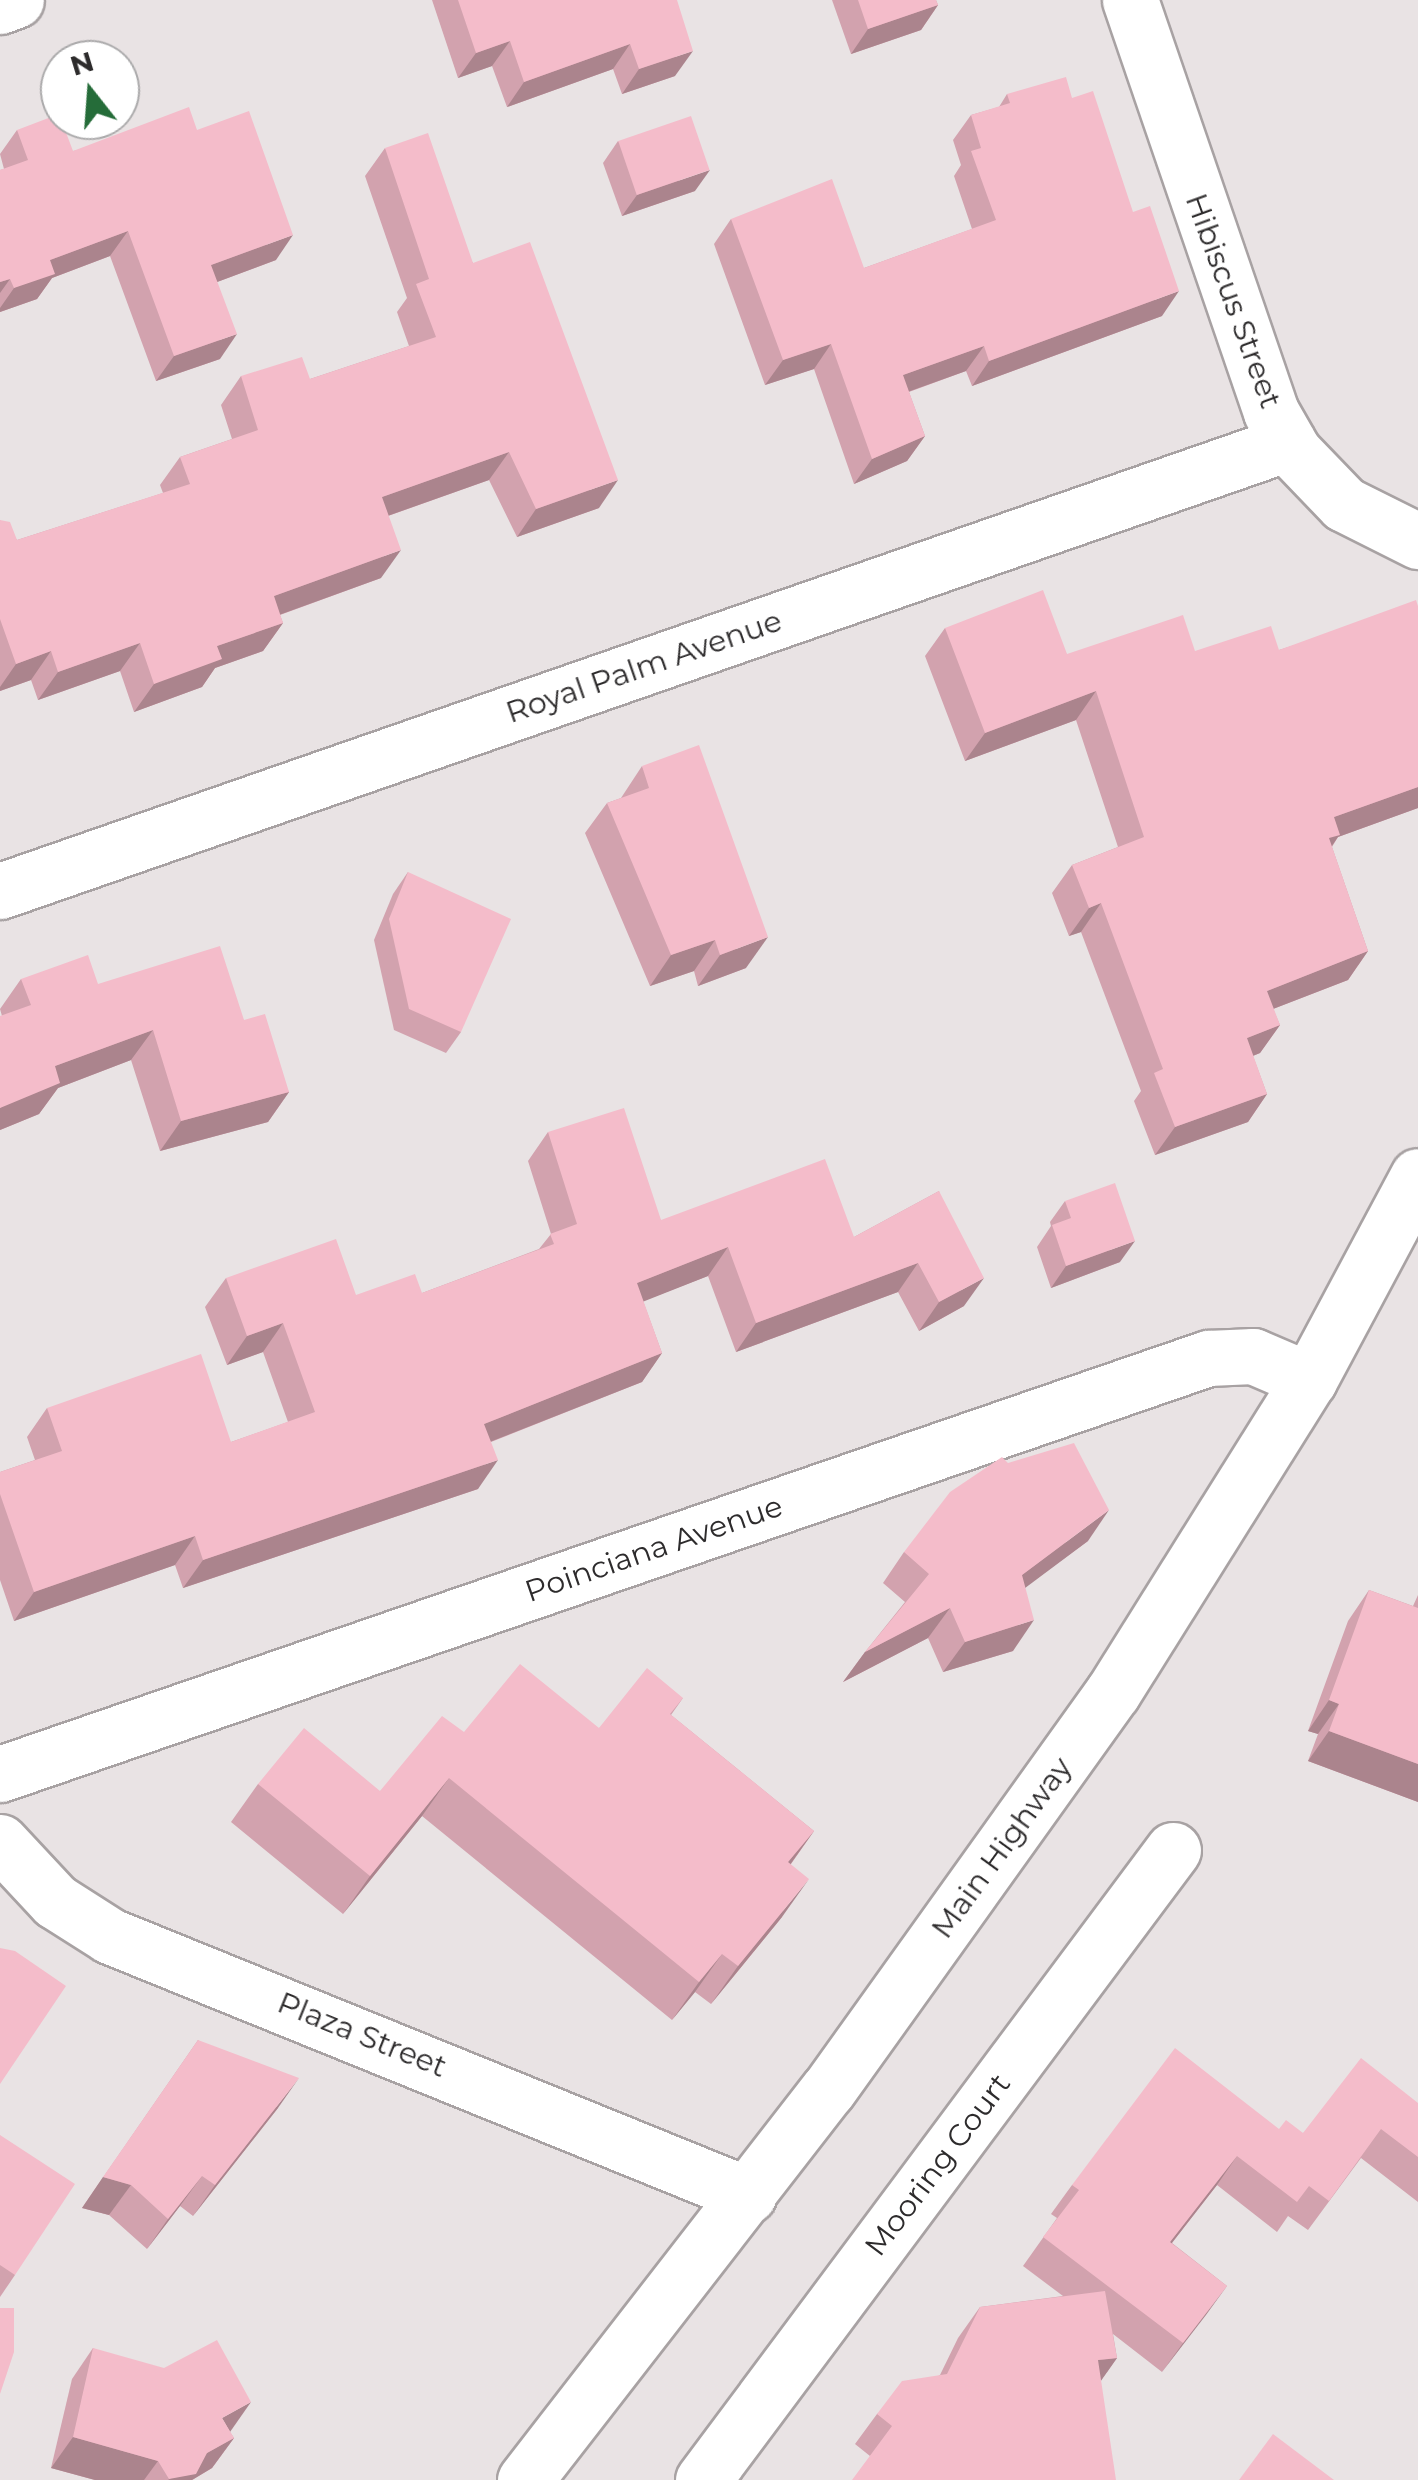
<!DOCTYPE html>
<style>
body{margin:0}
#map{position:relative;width:1418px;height:2480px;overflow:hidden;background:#e9e3e4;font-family:Montserrat,sans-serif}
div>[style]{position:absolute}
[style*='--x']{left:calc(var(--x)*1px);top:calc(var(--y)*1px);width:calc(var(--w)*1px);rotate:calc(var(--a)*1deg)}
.roads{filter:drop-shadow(2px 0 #a8a2a3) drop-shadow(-2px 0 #a8a2a3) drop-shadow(0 2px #a8a2a3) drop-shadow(0 -2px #a8a2a3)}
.minor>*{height:55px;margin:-27.5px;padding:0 27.5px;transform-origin:27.5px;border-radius:27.5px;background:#fff}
.major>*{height:55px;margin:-27.5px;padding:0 27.5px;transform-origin:27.5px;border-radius:27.5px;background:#fff}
.wall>*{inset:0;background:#d2a2ae}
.shaded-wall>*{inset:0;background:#ab848d}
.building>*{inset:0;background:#f4bcca;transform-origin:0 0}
span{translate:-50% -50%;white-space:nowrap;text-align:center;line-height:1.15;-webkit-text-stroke:10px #fff;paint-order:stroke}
.street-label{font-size:30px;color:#2d2b2c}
.north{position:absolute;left:40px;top:40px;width:100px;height:100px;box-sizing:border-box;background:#fff;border:2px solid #abaaab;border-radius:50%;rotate:343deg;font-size:28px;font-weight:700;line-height:40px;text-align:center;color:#2d2b2c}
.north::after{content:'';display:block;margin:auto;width:35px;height:45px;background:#256c39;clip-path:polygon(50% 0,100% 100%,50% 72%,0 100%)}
</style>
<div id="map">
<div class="roads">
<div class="minor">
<i style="--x:1130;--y:0;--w:435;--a:71.1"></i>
<i style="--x:1271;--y:412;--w:46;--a:60.1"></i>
<i style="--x:1294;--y:452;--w:72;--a:46.1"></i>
<i style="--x:1344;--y:504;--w:83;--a:26.6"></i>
<i style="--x:0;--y:6;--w:17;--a:-21"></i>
<i style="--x:0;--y:891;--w:1364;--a:-19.18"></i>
<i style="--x:0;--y:1774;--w:1278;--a:-19"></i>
<i style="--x:1208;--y:1358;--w:45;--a:-2.5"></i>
<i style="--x:1253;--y:1356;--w:61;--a:23.2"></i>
<i style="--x:0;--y:1842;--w:81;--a:47"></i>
<i style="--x:55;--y:1901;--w:65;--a:32.5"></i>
<i style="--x:110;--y:1936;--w:689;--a:22.09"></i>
<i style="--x:703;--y:2480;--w:786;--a:-53.28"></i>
</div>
<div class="major">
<i style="--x:525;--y:2480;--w:494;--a:-52.2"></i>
<i style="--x:828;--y:2090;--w:490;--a:-54.4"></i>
<i style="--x:1113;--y:1692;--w:368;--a:-57.9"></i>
<i style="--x:1309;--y:1380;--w:231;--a:-61.9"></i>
</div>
</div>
<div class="wall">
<i style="clip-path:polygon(432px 0,677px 0,675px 76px,622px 94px,613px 69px,507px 107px,492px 66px,458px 78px)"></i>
<i style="clip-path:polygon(832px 0,936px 0,938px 5px,921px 30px,851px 54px)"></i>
<i style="clip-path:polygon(1007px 94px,1072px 98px,1162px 316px,972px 386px,966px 371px,909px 392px,925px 436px,907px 461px,854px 484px,814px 369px,765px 385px,714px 244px,731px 219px,864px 268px,972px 229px,954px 176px,961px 165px,953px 140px,971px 115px,999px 107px)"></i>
<i style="clip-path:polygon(17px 130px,73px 151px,197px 130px,276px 260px,217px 282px,220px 359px,156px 381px,110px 256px,52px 278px,37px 299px,0 312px,0 170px,4px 169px,0 154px)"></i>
<i style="clip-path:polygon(618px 141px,695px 191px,622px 216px,603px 163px)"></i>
<i style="clip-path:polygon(385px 148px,473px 263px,599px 508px,517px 537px,489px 480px,388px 516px,381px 578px,280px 615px,283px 623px,263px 651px,215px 668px,202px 687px,134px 712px,120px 671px,38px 700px,31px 680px,0 691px,0 520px,17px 540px,163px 493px,160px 485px,180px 457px,232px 439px,221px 405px,241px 376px,310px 379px,409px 346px,397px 312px,407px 298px,365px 176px)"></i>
<i style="clip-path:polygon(1418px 606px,1418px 808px,1338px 837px,1332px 847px,1368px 951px,1348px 980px,1273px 1009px,1280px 1025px,1260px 1053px,1253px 1056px,1267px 1094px,1248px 1122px,1155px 1155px,1134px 1101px,1141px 1091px,1081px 932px,1069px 936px,1052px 893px,1072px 865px,1118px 847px,1076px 720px,965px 761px,925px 656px,945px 628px,1067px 654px,1279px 650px)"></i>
<i style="clip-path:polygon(642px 766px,746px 968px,698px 986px,694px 971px,650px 986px,585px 833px,607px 803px,621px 798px)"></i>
<i style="clip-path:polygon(408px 872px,461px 1032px,446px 1053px,394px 1030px,374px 940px,393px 894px)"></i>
<i style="clip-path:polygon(21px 979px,98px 984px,244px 1020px,289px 1092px,268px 1122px,160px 1151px,131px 1060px,58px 1088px,39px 1114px,0 1130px,0 1016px,2px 1016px,0 1009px)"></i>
<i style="clip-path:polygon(548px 1132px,661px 1220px,854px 1237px,939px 1191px,964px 1306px,919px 1331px,898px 1292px,736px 1352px,708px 1276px,643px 1301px,662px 1353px,642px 1382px,491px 1442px,478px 1489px,183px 1588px,175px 1565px,14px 1621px,0 1580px,0 1472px,35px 1460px,27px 1437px,47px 1408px,231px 1442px,288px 1422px,263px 1352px,227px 1365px,205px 1307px,226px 1278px,356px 1295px,422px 1293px,539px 1249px,551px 1234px,528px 1161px)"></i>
<i style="clip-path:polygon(1065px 1201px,1120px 1262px,1051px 1288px,1037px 1247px,1051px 1226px,1050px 1222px)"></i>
<i style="clip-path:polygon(1088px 1541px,1025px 1587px,1013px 1651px,943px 1672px,928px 1638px,843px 1682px,865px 1652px,905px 1602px,883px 1583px,904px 1552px)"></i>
<i style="clip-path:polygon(1369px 1590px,1413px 1606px,1418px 1595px,1418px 1802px,1308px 1761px,1318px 1734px,1308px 1731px,1348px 1621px)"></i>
<i style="clip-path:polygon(683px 1698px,671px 1715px,814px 1831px,791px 1864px,782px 1917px,711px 2004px,695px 1992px,672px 2020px,422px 1816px,343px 1914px,231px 1822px,258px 1784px,380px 1791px,599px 1728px)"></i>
<i style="clip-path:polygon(198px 2040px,278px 2108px,193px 2216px,180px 2206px,147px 2249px,109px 2215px,82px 2208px)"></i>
<i style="clip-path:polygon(1418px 2103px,1418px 2202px,1361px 2158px,1308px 2230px,1288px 2216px,1277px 2232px,1217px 2185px,1172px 2243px,1227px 2286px,1162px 2372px,1113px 2334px,1117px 2358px,1101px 2380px,870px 2456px,855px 2444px,877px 2414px,940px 2375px,958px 2338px,980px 2307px,1063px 2296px,1023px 2266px,1057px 2218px,1051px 2214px,1072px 2185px,1279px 2129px,1303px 2133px)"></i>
<i style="clip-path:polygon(0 2135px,15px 2275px,0 2297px)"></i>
<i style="clip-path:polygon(93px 2348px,230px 2432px,234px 2438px,212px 2468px,192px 2480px,95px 2480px,51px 2468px,72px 2379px)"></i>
</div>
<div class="shaded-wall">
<i style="clip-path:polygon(938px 5px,921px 30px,851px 54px,868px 29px)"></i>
<i style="clip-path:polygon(510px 41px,492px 66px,458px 78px,476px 53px)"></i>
<i style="clip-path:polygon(630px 44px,613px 69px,507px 107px,524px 82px)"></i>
<i style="clip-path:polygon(693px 51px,675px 76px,622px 94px,639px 69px)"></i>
<i style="clip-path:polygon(710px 170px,695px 191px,622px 216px,637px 195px)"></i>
<i style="clip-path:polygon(128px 231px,110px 256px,52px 278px,37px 299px,0 312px,0 308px,14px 288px,50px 260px)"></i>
<i style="clip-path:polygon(293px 235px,276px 260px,193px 291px,211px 265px)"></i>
<i style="clip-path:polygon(10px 279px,0 293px,0 282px)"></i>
<i style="clip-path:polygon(1179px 291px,1162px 316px,972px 386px,989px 361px)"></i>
<i style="clip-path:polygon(237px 334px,220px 359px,156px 381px,174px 356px)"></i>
<i style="clip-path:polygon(831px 344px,814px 369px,765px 385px,783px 360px)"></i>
<i style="clip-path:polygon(984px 346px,966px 371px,885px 400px,903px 375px)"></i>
<i style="clip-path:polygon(925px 436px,907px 461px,854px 484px,872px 459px)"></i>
<i style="clip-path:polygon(509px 452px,489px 480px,362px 525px,382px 497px)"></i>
<i style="clip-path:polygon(618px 480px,599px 508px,517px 537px,536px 509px)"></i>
<i style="clip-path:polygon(401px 550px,381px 578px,254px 624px,274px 596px)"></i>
<i style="clip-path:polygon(283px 623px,263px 651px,215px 668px,202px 687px,134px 712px,154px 684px,217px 646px)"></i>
<i style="clip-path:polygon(140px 643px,120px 671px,38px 700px,58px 672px)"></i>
<i style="clip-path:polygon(51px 651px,31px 680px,0 691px,0 687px,16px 664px)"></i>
<i style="clip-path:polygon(1096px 691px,1076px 720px,965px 761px,985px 733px)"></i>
<i style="clip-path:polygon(1418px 787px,1418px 808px,1338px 837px,1320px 863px,1334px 817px)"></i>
<i style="clip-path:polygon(1101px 903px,1081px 932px,1069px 936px,1089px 908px)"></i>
<i style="clip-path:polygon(768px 937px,746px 968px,698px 986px,720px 955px)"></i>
<i style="clip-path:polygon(715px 940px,694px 971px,650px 986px,671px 955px)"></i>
<i style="clip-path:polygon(1368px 951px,1348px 980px,1247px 1019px,1267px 991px)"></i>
<i style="clip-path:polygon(1280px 1025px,1260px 1053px,1227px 1066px,1247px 1038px)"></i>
<i style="clip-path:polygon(153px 1030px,131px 1060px,58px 1088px,39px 1114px,0 1130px,0 1108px,55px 1066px)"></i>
<i style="clip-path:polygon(289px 1092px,268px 1122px,160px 1151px,181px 1121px)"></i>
<i style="clip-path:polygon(1267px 1094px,1248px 1122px,1155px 1155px,1175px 1127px)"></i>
<i style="clip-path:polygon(1135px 1241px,1120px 1262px,1051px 1288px,1066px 1266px)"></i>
<i style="clip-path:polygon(728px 1247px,708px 1276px,617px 1312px,637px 1283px)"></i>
<i style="clip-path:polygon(918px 1263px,898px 1292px,736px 1352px,756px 1323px)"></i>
<i style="clip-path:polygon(984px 1278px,964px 1306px,919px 1331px,939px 1302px)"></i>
<i style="clip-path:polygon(283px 1323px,263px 1352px,227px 1365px,247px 1336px)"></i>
<i style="clip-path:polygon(662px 1353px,642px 1382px,464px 1452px,484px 1424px)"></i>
<i style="clip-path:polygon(498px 1460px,478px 1489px,183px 1588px,203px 1560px)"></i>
<i style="clip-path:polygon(1109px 1510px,1088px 1541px,1001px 1606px,1022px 1575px)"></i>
<i style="clip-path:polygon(195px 1536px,175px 1565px,14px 1621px,34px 1592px)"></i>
<i style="clip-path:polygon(950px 1608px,928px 1638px,843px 1682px,865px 1652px)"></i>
<i style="clip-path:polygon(1034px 1620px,1013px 1651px,943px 1672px,965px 1642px)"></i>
<i style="clip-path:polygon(1329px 1700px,1339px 1704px,1318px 1734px,1308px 1731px)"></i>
<i style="clip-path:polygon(1329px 1731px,1418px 1764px,1418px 1802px,1308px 1761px)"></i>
<i style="clip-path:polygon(449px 1778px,422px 1816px,343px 1914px,370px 1876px)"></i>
<i style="clip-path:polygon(814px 1831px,787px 1869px,788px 1862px)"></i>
<i style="clip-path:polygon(809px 1879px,782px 1917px,711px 2004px,738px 1966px)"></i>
<i style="clip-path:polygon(722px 1954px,695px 1992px,672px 2020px,699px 1982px)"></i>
<i style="clip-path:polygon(299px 2078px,278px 2108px,193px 2216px,215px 2185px)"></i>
<i style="clip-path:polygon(1237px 2156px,1217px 2185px,1150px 2271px,1170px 2242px)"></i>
<i style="clip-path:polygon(202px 2176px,180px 2206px,147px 2249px,168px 2219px)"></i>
<i style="clip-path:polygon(103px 2177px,131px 2185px,109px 2215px,82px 2208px)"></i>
<i style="clip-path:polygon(1227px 2286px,1206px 2315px,1162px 2372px,1183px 2343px)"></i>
<i style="clip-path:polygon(1117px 2358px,1096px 2388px,1098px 2360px)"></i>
<i style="clip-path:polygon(251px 2402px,230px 2432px,222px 2418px)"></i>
<i style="clip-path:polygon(73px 2437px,158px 2461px,144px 2480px,95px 2480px,51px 2468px)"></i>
<i style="clip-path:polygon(234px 2438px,212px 2468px,192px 2480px,168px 2480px,207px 2453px)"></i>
</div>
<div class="building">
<i style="clip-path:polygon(458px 0,677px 0,693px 51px,639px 69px,630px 44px,524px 82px,510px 41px,476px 53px)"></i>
<i style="clip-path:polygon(858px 0,936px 0,938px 5px,868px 29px)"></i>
<i style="clip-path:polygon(1066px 77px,1072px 98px,1093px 91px,1133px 212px,1150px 206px,1179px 291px,989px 361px,984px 346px,903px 375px,925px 436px,872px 459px,831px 344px,783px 360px,731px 219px,832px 179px,864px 268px,996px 220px,971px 151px,981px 148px,971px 115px,1010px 103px,1007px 94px)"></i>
<i style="clip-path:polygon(189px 107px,197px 130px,249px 111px,293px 235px,211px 265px,237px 334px,174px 356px,128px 231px,50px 260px,55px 274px,14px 288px,10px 279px,0 282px,0 170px,28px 160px,17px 130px,59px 114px,73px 151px)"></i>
<i style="left:691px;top:116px;width:57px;height:77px;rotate:71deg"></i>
<i style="clip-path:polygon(428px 133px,473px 263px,530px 242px,618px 480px,536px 509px,509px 452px,382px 497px,401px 550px,274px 596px,283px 623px,217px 646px,222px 659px,154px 684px,140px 643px,58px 672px,51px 651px,16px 664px,0 619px,0 520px,10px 522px,17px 540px,190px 484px,180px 457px,258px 430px,241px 376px,302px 357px,310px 379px,436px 337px,416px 284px,429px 279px,385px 148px)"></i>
<i style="clip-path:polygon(1043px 590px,1067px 654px,1183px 615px,1195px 651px,1271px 626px,1279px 650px,1416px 600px,1418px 606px,1418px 787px,1334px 817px,1340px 835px,1329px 838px,1368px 951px,1267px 991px,1280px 1025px,1247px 1038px,1267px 1094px,1175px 1127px,1154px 1073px,1163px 1069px,1101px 903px,1089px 908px,1072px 865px,1144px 837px,1096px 691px,985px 733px,945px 628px)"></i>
<i style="clip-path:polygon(699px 745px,768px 937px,720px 955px,715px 940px,671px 955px,607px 803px,649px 788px,642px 766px)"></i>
<i style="clip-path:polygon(408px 872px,511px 919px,461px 1032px,409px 1009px,389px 919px)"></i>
<i style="clip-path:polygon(220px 946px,244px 1020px,265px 1014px,289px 1092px,181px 1121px,153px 1030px,55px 1066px,60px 1083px,0 1108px,0 1016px,31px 1005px,21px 979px,88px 955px,98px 984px)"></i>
<i style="clip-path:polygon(624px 1108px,661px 1220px,825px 1159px,854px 1237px,939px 1191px,984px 1278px,939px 1302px,918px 1263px,756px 1323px,728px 1247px,637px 1283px,662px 1353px,484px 1424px,498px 1460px,203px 1560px,195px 1536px,34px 1592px,0 1494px,0 1472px,62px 1451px,47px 1408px,201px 1354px,231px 1442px,315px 1412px,283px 1323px,247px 1336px,226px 1278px,336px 1239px,356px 1295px,415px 1274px,422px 1293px,554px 1244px,550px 1234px,577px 1224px,548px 1132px)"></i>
<i style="clip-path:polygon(1115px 1183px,1135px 1241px,1066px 1266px,1052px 1225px,1071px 1218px,1065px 1201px)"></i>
<i style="clip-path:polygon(1074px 1443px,1109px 1510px,1022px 1575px,1034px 1620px,965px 1642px,950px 1608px,865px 1652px,929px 1574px,904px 1552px,950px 1492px,1002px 1457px,1008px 1463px)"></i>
<i style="clip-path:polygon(1369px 1590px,1418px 1608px,1418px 1764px,1329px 1731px,1339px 1704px,1329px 1700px)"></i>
<i style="clip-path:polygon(520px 1664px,599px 1728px,647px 1668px,683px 1698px,670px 1714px,814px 1831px,788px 1862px,809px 1879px,738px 1966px,722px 1954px,699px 1982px,449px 1778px,370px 1876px,258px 1784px,304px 1728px,380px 1791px,442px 1716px,464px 1732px)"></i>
<i style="clip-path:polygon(0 1948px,15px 1951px,66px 1986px,0 2084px)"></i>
<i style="clip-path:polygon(198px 2040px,299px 2078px,215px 2185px,202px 2176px,168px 2219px,131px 2185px,103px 2177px)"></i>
<i style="clip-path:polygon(1175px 2048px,1279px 2129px,1286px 2120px,1303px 2133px,1361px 2058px,1418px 2103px,1418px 2157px,1381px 2129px,1329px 2201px,1309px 2186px,1297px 2202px,1237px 2156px,1170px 2242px,1227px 2286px,1183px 2343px,1043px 2237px,1079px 2190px,1072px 2185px)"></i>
<i style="clip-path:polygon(0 2135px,75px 2184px,15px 2275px,0 2265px)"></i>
<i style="clip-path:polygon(1105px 2291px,1117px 2358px,1098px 2360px,1116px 2480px,852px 2480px,892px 2426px,877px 2414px,902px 2381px,947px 2374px,980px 2307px)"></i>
<i style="clip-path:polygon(0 2308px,14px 2308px,14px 2352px,0 2394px)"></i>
<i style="clip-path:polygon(217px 2340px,251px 2402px,222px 2418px,234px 2438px,207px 2453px,196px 2474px,169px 2479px,158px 2461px,73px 2437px,93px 2348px,164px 2368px)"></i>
<i style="clip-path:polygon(1273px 2434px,1334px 2480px,1239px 2480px)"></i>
</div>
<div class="street-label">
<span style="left:1233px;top:301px;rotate:70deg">Hibiscus Street</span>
<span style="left:644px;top:667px;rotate:-19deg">Royal Palm Avenue</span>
<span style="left:654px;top:1549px;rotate:-19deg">Poinciana Avenue</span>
<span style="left:1002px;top:1848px;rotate:-54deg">Main Highway</span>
<span style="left:362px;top:2035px;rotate:22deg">Plaza Street</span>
<span style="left:938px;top:2165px;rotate:-53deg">Mooring Court</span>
</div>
<div class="north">N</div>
</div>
